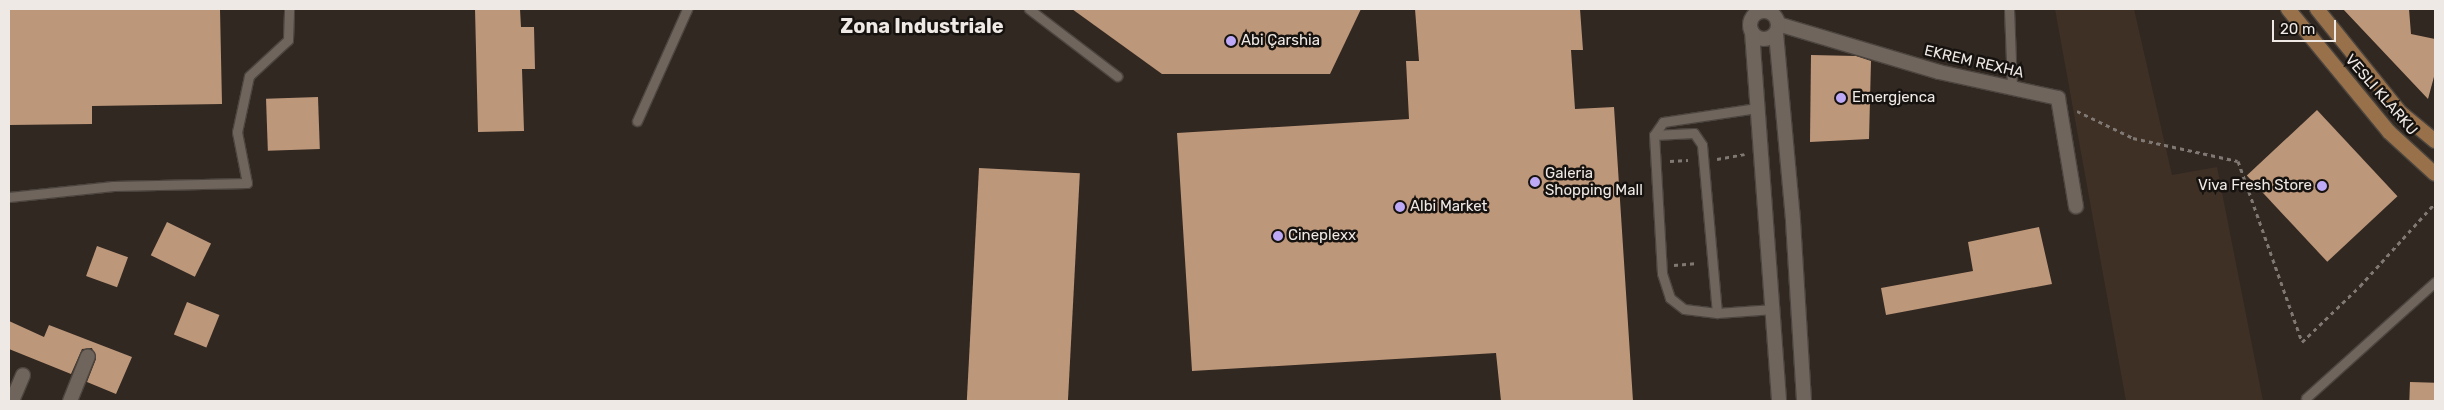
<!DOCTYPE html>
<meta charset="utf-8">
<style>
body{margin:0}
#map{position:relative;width:2444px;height:410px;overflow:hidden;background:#312822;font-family:Rubik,sans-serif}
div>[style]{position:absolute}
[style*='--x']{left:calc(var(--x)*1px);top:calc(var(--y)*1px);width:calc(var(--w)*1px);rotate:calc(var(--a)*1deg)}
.built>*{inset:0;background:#3e3025}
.building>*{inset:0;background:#bd977a;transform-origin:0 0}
.path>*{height:3px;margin-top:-1.5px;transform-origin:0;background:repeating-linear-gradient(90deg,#807873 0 4px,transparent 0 8px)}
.roads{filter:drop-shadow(1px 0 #4c453f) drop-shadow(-1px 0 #4c453f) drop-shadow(0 1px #4c453f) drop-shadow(0 -1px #4c453f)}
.service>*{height:9px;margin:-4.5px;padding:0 4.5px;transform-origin:4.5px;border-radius:4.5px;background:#6f655d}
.minor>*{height:14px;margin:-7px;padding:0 7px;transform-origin:7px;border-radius:7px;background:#6f655d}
.tertiary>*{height:14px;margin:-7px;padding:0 7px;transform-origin:7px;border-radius:7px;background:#6f655d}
.tertiary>.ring{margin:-7px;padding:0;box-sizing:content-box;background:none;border:14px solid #6f655d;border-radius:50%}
.secondary>*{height:14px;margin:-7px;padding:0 7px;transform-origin:7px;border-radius:7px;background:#98714a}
.dots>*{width:14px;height:14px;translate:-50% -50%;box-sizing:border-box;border:2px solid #16120f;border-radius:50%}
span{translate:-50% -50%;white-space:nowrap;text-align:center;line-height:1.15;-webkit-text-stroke:5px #16120f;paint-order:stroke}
.poi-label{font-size:15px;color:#efe9e5}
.left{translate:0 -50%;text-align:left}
.right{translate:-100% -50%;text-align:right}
.street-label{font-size:15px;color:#efe9e5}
.district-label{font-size:20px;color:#efe9e5;font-weight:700}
.frame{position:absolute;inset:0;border:10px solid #efe9e5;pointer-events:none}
.scale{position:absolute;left:2272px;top:20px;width:64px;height:22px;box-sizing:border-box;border:2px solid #efe9e5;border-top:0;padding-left:6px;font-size:15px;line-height:18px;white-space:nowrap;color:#efe9e5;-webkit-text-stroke:4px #16120f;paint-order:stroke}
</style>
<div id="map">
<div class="built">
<i style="clip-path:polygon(2055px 9px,2134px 9px,2172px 175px,2217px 167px,2263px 401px,2126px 401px)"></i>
</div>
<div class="building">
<i style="clip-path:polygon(9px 9px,220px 9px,222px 104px,92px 106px,92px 124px,9px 125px)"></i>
<i style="clip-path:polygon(475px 9px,520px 9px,521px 27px,534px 27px,535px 69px,522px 69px,524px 131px,478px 132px)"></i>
<i style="clip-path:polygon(1072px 9px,1361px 9px,1330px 74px,1162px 74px)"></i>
<i style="clip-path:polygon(1415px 9px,1580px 9px,1583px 50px,1571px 50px,1575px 109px,1614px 107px,1633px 401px,1501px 401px,1496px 353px,1192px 371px,1177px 133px,1409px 119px,1406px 61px,1419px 61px)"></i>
<i style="clip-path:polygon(2343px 9px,2409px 9px,2411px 34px,2435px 39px,2435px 73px,2428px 99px)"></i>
<i style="clip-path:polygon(1811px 55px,1856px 56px,1871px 61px,1869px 139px,1810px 142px)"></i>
<i style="left:318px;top:97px;width:52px;height:52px;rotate:88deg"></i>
<i style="left:2317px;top:110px;width:118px;height:96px;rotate:47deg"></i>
<i style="left:979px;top:168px;width:101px;height:233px;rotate:3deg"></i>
<i style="left:167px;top:222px;width:49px;height:37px;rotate:26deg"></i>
<i style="clip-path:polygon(2039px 227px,2052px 284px,1886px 315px,1881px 288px,1973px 271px,1968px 242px)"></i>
<i style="left:97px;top:246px;width:33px;height:32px;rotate:20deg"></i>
<i style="left:187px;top:302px;width:35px;height:35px;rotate:22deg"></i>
<i style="clip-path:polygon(9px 321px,44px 337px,49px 325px,132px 357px,116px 394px,87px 382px,96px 359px,92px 348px,82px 349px,71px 374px,9px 349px)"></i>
<i style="left:2410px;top:382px;width:25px;height:19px;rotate:2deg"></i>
</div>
<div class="path">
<i style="--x:2077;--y:111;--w:62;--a:25.7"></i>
<i style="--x:2133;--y:138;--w:107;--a:12.4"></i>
<i style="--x:2238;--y:161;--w:192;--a:70.5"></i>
<i style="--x:2302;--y:342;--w:81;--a:-44"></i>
<i style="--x:2360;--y:286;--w:112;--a:-47.9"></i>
<i style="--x:1717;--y:159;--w:28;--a:-10"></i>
<i style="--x:1670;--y:161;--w:18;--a:-3"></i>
<i style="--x:1674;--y:265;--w:24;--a:-5"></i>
</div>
<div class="roads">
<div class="service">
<i style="--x:1029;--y:9;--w:111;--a:37.3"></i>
<i style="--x:2009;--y:9;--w:77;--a:87.8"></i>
<i style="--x:637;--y:121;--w:123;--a:-65.9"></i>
<i style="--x:1694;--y:133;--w:14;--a:56"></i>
<i style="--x:1702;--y:145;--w:169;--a:84.9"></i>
<i style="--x:1717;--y:313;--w:33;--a:-173"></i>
<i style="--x:1684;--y:309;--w:18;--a:-142"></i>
<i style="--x:1670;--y:298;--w:26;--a:-108"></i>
<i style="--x:1662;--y:273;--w:138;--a:-93.3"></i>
<i style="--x:1654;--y:135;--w:40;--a:-2.9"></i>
<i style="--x:1654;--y:135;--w:16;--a:-55"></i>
<i style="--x:1663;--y:122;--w:95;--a:-8.5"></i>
<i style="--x:9;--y:197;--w:105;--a:-6"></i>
<i style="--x:113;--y:186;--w:134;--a:-1.3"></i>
<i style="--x:247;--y:183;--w:52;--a:-101.1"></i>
<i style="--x:237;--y:132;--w:57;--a:-77.9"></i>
<i style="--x:249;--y:76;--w:53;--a:-42.7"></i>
<i style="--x:288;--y:40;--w:31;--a:-88"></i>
<i style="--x:1717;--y:313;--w:57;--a:-4"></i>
<i style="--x:2306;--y:398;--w:173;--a:-42"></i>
</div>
<div class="minor">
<i style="--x:1778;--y:24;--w:168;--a:16.6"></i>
<i style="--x:1939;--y:72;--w:122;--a:12.3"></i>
<i style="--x:2058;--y:98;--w:110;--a:80.6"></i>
<i style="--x:12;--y:401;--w:28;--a:-67"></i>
<i style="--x:70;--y:401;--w:48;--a:-68.2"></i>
</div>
<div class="tertiary">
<i class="ring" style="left:1750px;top:11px;width:14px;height:14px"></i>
<i style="--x:1752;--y:32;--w:370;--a:85.8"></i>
<i style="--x:1776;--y:33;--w:189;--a:84.8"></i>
<i style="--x:1793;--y:221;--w:180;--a:86.5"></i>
</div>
<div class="secondary">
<i style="--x:2288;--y:9;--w:159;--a:50.6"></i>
<i style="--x:2389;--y:132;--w:62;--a:42.4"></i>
<i style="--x:2317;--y:9;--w:134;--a:51.1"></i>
<i style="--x:2401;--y:113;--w:44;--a:39.5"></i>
</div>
</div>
<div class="dots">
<i style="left:1231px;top:41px;background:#bda9f5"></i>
<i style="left:1841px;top:98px;background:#bda9f5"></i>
<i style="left:1535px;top:182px;background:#bda9f5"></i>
<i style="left:2322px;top:186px;background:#bda9f5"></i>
<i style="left:1400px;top:207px;background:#bda9f5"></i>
<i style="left:1278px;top:236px;background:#bda9f5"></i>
</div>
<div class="poi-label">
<span class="left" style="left:1241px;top:41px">Abi Çarshia</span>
<span class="left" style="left:1852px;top:98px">Emergjenca</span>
<span class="left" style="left:1545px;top:182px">Galeria<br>Shopping Mall</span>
<span class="right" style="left:2312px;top:186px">Viva Fresh Store</span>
<span class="left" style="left:1410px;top:207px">Albi Market</span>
<span class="left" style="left:1288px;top:236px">Cineplexx</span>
</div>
<div class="street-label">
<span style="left:1974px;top:62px;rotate:13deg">EKREM REXHA</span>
<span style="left:2381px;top:95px;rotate:49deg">VESLI KLARKU</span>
</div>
<div class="district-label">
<span style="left:922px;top:26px">Zona Industriale</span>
</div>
<div class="frame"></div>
<div class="scale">20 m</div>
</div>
